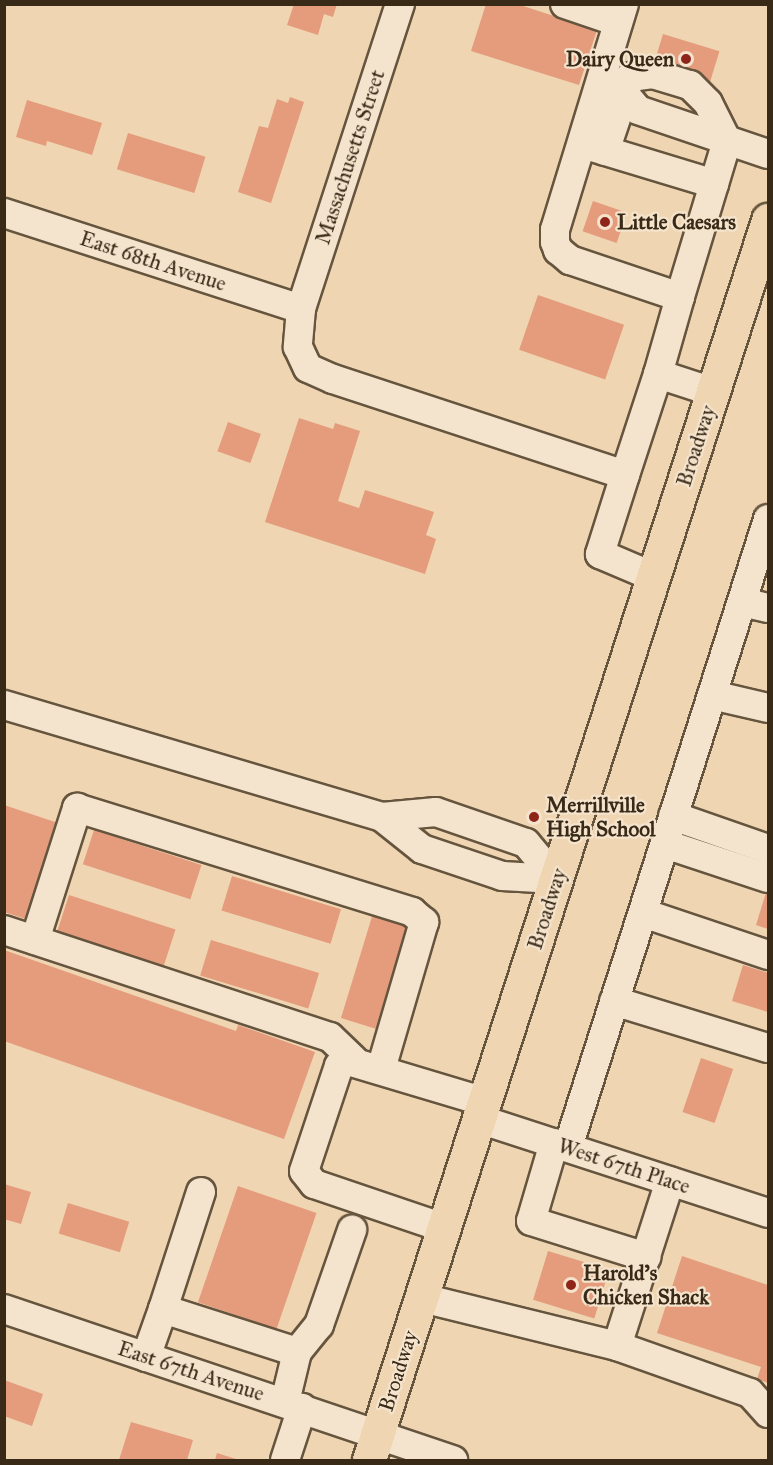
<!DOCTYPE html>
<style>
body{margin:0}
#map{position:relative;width:773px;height:1465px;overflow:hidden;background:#efd5b2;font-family:"IM FELL Great Primer",serif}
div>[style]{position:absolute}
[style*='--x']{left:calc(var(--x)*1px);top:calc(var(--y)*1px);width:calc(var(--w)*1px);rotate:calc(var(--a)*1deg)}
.building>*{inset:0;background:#e49c7d;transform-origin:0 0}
.roads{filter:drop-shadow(2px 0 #66553e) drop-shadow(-2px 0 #66553e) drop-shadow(0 2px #66553e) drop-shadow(0 -2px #66553e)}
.minor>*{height:28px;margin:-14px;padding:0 14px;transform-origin:14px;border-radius:14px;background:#f5e4cd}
.major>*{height:33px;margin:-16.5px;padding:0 16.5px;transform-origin:16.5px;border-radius:16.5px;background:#efd5b2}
.dots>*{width:16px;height:16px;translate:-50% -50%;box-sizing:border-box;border:3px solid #f5e4cd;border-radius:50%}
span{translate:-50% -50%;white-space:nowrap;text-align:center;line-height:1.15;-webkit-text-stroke:4.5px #f5e4cd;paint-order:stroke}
.poi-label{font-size:21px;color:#382a17;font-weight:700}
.right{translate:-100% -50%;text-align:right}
.left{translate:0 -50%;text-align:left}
.street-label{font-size:21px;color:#382a17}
.frame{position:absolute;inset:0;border:6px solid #382a17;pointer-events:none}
</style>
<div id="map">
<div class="building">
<i style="clip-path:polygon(294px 4px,337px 4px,333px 17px,324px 14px,318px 35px,287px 25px)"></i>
<i style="clip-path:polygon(486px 4px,517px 4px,597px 30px,579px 85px,471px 51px)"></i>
<i style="left:663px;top:34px;width:59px;height:34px;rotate:17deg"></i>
<i style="clip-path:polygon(290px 97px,304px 102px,271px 203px,238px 192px,259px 126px,268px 128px,277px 99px,288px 103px)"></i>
<i style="clip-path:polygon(27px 100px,102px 123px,92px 155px,47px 141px,46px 146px,16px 137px)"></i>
<i style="left:128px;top:133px;width:81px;height:38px;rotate:17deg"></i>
<i style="left:593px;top:201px;width:36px;height:32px;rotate:19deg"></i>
<i style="left:538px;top:295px;width:91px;height:58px;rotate:19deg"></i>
<i style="clip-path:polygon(299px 418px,333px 429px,335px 423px,360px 431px,338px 501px,359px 508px,365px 490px,434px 512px,426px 535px,436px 539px,425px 574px,265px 522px)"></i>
<i style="left:228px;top:422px;width:35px;height:31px;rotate:20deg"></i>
<i style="clip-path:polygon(4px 805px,58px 823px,26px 919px,4px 912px)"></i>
<i style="left:94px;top:830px;width:113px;height:36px;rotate:18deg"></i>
<i style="left:232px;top:876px;width:114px;height:36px;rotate:17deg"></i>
<i style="clip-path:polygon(768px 886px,768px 929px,756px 925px)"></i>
<i style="left:69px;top:895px;width:112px;height:38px;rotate:18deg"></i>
<i style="left:374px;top:910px;width:37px;height:113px;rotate:17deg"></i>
<i style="left:211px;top:940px;width:113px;height:37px;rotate:17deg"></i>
<i style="clip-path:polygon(4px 950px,236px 1031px,238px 1025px,315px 1052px,284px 1139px,4px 1041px)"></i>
<i style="clip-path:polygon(743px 965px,768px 973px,768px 1012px,732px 1001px)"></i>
<i style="left:701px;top:1058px;width:34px;height:57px;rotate:19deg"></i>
<i style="clip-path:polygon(4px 1184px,31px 1192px,21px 1224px,4px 1219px)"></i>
<i style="left:238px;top:1186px;width:83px;height:123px;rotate:19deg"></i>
<i style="left:68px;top:1203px;width:64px;height:32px;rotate:17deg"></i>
<i style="left:548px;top:1251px;width:64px;height:51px;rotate:17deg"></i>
<i style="clip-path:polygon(682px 1256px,768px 1285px,768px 1383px,757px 1379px,761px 1367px,657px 1333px)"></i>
<i style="clip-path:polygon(4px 1380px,43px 1394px,32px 1426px,4px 1416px)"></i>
<i style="clip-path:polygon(131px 1422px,193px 1440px,187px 1460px,119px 1460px)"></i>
<i style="clip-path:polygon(217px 1453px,236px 1459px,235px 1460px,215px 1460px)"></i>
</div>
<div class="roads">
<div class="minor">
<i style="--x:400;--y:4;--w:321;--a:108"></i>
<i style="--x:301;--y:309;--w:38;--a:95"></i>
<i style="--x:298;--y:347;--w:23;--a:65"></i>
<i style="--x:308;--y:368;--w:27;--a:24"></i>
<i style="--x:333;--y:379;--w:307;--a:18.2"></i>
<i style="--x:625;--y:475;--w:83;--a:107.6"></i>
<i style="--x:600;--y:554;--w:59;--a:23.1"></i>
<i style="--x:565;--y:4;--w:56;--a:18.8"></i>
<i style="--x:624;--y:4;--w:236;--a:107"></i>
<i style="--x:555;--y:230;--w:12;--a:90"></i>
<i style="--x:555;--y:242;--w:9;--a:69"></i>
<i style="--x:558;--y:250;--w:16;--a:40"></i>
<i style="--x:570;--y:260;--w:116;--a:18.6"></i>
<i style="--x:680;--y:297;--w:80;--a:105.9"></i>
<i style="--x:658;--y:374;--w:58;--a:18.1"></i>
<i style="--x:610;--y:87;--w:14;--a:21"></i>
<i style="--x:623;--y:92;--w:23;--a:50"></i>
<i style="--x:638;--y:110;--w:137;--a:18.7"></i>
<i style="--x:586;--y:145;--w:134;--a:16.9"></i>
<i style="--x:605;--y:151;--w:78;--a:-71.3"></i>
<i style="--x:630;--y:77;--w:23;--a:-7"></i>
<i style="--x:653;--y:74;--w:39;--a:17"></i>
<i style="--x:690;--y:85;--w:25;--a:45"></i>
<i style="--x:708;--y:103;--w:42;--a:63.4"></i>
<i style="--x:727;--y:141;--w:163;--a:106.8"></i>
<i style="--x:4;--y:213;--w:312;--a:17.9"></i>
<i style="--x:625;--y:475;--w:106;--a:-71.9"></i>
<i style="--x:742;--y:602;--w:27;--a:13"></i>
<i style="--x:712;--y:695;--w:57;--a:13.1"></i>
<i style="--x:4;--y:705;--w:394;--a:16.5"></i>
<i style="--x:382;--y:817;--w:51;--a:38.7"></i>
<i style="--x:422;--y:849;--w:84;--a:18.6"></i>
<i style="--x:502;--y:876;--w:54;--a:3.2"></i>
<i style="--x:673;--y:816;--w:101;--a:19.2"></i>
<i style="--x:382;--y:817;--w:54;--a:-5.3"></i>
<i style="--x:436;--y:812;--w:95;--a:19"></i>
<i style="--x:526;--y:843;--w:47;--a:50.2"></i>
<i style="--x:665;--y:844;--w:108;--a:18.3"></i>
<i style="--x:643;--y:913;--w:132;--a:18.6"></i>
<i style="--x:4;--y:930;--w:343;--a:18.2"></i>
<i style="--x:330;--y:1037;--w:33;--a:44"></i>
<i style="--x:35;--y:940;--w:139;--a:-72.3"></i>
<i style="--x:77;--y:808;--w:351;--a:17.2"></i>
<i style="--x:412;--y:912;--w:16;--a:40"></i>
<i style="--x:424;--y:922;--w:153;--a:106.3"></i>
<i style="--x:614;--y:1001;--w:161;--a:17"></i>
<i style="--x:479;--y:1119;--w:304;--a:18"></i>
<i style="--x:554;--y:1143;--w:81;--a:106.4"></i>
<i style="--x:531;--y:1221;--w:121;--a:17.4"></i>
<i style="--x:568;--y:1147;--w:659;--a:-72.33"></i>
<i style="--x:201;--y:1192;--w:123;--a:108"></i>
<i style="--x:163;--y:1309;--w:141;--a:17.8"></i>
<i style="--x:444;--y:1228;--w:137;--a:-161.3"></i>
<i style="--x:314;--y:1184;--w:16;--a:-128"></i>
<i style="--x:304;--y:1171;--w:111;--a:-71.6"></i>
<i style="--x:339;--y:1066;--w:8;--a:-45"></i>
<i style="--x:345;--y:1060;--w:146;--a:16.7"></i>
<i style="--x:422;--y:1298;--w:201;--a:13.8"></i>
<i style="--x:617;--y:1346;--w:173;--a:-72.2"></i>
<i style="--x:4;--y:1309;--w:474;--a:18.6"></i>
<i style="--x:617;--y:1346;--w:141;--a:19.5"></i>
<i style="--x:750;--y:1393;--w:27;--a:48"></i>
<i style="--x:146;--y:1357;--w:51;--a:-70.5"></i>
<i style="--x:285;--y:1402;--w:51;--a:-76.5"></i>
<i style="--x:297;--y:1352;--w:35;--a:-51"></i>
<i style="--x:319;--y:1325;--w:101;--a:-70.8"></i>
<i style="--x:285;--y:1460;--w:55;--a:-71.9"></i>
</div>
<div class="major">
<i style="--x:369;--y:1460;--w:1303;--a:-72.16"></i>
</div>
</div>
<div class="dots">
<i style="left:686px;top:59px;background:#8f2418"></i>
<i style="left:605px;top:222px;background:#8f2418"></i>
<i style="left:534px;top:817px;background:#8f2418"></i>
<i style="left:571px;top:1285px;background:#8f2418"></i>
</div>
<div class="poi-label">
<span class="right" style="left:674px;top:59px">Dairy Queen</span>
<span class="left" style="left:617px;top:222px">Little Caesars</span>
<span class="left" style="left:546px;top:817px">Merrillville<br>High School</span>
<span class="left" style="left:583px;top:1285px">Harold's<br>Chicken Shack</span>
</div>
<div class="street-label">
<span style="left:350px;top:157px;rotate:-72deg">Massachusetts Street</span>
<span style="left:153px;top:261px;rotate:18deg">East 68th Avenue</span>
<span style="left:696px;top:446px;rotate:-72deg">Broadway</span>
<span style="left:547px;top:909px;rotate:-72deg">Broadway</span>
<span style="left:624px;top:1166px;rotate:18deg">West 67th Place</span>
<span style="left:191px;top:1371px;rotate:18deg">East 67th Avenue</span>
<span style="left:398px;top:1371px;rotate:-72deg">Broadway</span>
</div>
<div class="frame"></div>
</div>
